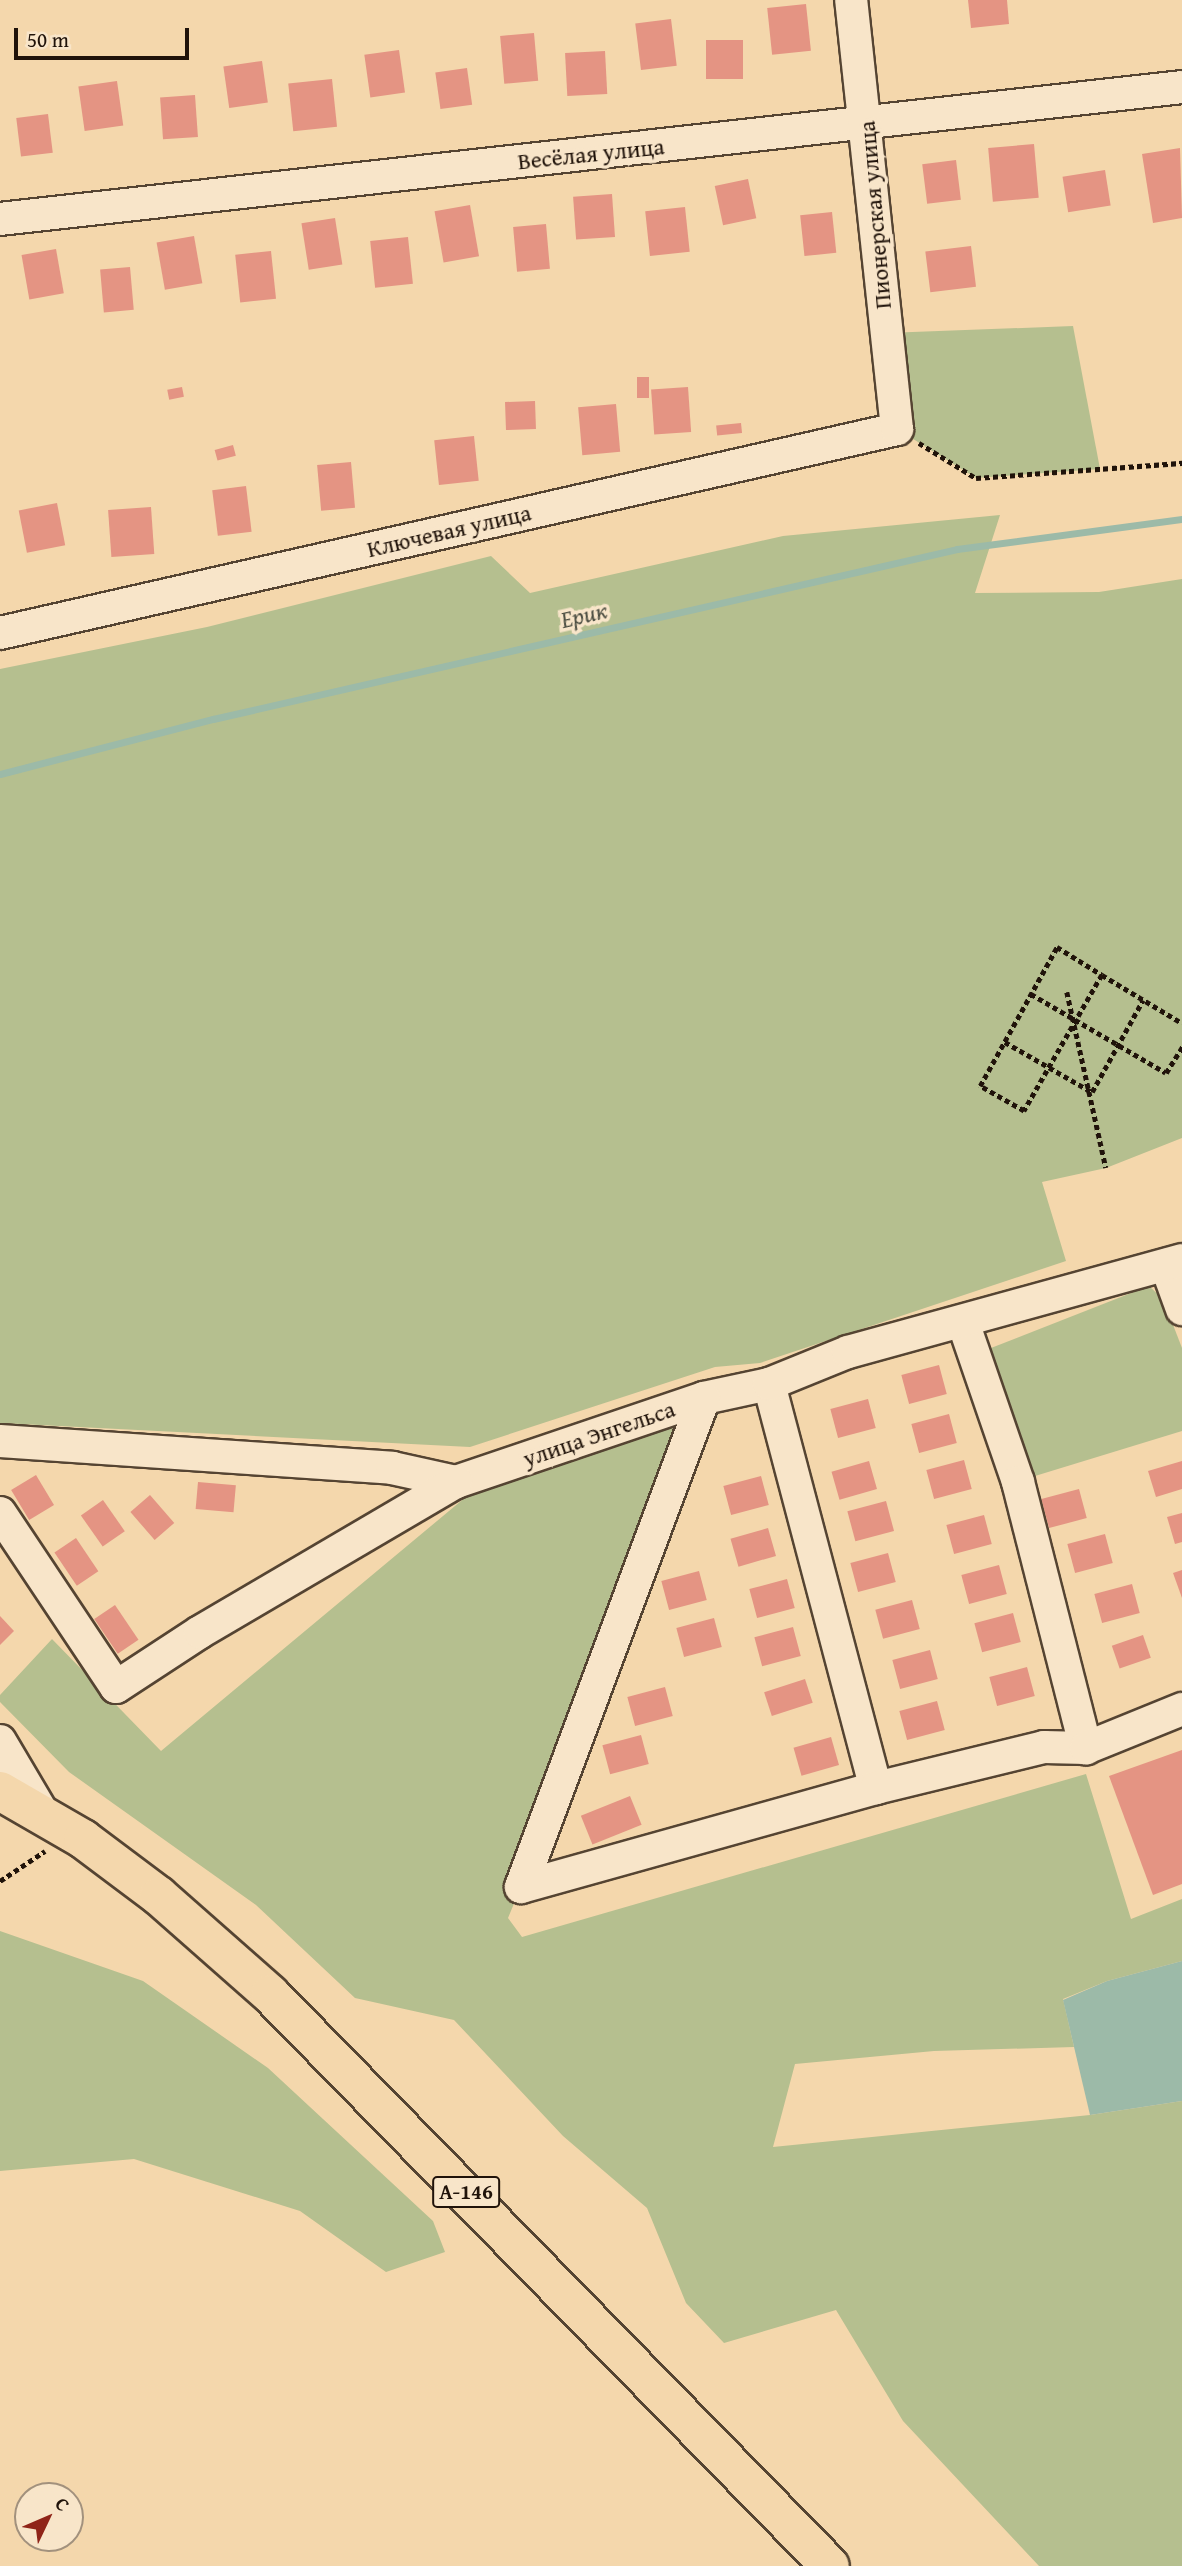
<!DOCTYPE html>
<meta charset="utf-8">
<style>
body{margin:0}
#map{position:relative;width:1182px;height:2566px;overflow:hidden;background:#f4d7ac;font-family:"Gentium Book Plus",serif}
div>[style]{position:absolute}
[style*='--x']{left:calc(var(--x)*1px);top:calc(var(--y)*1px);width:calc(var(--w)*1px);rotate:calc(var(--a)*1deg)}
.green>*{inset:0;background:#b5bf8f}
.water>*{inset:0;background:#9cbaa8}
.stream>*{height:7px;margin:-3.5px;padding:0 3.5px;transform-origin:3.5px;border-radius:3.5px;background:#9cbaa8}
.building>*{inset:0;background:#e49483;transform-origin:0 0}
.path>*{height:4.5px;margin-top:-2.25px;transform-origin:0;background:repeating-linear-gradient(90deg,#20130a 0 5px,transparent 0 8.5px)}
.roads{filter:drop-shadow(2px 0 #554432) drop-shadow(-2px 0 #554432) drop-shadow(0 2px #554432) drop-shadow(0 -2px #554432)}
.minor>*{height:32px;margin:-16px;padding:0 16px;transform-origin:16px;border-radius:16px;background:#f8e5c9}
.highway>*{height:38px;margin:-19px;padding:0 19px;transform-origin:19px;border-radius:19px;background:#f4d7ac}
span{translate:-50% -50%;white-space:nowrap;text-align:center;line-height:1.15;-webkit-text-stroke:7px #f8e5c9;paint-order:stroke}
.shield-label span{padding:2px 5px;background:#f8e5c9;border:2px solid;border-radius:5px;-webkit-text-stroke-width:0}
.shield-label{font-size:21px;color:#20130a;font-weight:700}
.street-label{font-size:23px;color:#20130a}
.water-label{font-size:24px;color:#4b4d41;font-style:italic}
.north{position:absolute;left:14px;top:2482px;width:70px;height:70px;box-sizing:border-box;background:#f8e5c9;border:2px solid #a2917d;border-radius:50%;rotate:46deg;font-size:19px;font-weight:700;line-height:28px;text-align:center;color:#20130a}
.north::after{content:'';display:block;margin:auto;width:24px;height:32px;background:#8f2418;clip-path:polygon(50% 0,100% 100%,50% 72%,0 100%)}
.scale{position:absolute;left:14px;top:28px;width:175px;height:32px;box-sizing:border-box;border:4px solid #20130a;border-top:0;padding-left:9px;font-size:21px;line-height:24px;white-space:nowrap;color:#20130a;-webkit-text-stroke:5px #f8e5c9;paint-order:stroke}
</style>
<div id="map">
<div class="green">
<i style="clip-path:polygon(1073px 326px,1100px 469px,976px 478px,897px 429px,886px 333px)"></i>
<i style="clip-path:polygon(1000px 515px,975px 593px,1099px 592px,1182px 579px,1182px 1138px,1106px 1168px,1042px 1182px,1066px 1261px,760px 1363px,715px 1367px,470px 1447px,0 1423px,0 669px,207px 627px,491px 556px,530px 593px,783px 536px)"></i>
<i style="clip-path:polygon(1149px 1286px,1163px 1299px,1182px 1348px,1182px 1431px,1035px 1476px,991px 1348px)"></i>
<i style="clip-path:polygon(722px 1405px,508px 1918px,522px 1937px,1086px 1774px,1131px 1919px,1182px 1899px,1182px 1961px,1107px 1981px,1063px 1999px,1074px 2047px,934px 2051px,795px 2064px,773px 2147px,1090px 2115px,1182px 2101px,1182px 2566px,1039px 2566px,903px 2421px,836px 2310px,724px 2343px,686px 2303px,647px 2208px,563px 2136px,454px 2020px,355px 1998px,256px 1905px,69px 1772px,0 1702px,0 1695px,52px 1639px,161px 1751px,479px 1486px)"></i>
<i style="clip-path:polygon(0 1931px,143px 1981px,268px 2068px,433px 2221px,445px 2252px,386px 2272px,300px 2211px,134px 2159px,0 2171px)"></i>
</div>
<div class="water">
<i style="clip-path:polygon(1182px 1961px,1182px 2101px,1090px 2115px,1063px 2000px,1107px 1981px)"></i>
</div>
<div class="stream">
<i style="--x:0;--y:774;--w:220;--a:-14.5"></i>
<i style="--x:213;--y:719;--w:763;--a:-12.87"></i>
<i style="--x:957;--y:549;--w:227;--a:-7.6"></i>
</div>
<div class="building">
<i style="clip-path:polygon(968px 0,1007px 0,1009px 24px,971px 28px)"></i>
<i style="left:806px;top:4px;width:47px;height:39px;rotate:84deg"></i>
<i style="left:671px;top:19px;width:47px;height:36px;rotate:83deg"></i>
<i style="left:534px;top:33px;width:48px;height:34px;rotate:85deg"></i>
<i style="left:706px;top:40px;width:37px;height:39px"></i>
<i style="left:399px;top:50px;width:43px;height:35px;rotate:82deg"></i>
<i style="left:605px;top:51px;width:43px;height:40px;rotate:87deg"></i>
<i style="left:262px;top:61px;width:42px;height:39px;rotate:82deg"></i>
<i style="left:467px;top:68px;width:37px;height:32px;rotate:82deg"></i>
<i style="left:332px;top:79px;width:48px;height:44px;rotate:84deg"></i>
<i style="left:117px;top:81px;width:45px;height:39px;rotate:82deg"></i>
<i style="left:195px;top:95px;width:42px;height:35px;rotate:86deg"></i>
<i style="left:48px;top:114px;width:39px;height:32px;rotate:83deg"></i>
<i style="left:1034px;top:144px;width:54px;height:46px;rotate:85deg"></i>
<i style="clip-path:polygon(1180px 148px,1182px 218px,1153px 223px,1142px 154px)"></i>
<i style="left:956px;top:160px;width:40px;height:34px;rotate:83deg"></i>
<i style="left:1105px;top:170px;width:36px;height:43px;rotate:81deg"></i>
<i style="left:748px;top:179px;width:40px;height:34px;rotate:78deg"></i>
<i style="left:612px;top:194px;width:43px;height:39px;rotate:86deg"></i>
<i style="left:470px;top:205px;width:52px;height:36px;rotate:80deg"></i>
<i style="left:685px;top:207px;width:45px;height:40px;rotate:84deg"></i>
<i style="left:832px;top:212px;width:41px;height:32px;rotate:84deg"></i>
<i style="left:335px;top:218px;width:47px;height:34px;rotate:81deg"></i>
<i style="left:546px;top:224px;width:45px;height:33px;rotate:85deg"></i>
<i style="left:194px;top:236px;width:48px;height:38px;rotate:80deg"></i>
<i style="left:408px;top:237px;width:47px;height:38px;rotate:84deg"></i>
<i style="left:971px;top:246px;width:41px;height:46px;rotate:83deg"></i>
<i style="left:56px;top:249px;width:45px;height:35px;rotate:80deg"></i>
<i style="left:271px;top:251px;width:48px;height:36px;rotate:84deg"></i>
<i style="left:130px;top:267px;width:43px;height:30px;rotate:85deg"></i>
<i style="left:637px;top:377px;width:12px;height:21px"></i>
<i style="left:182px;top:387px;width:10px;height:15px;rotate:79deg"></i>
<i style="left:688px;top:387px;width:45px;height:37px;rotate:86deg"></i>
<i style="left:535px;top:401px;width:28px;height:30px;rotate:88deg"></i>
<i style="left:616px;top:404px;width:48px;height:38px;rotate:85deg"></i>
<i style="left:741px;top:423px;width:10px;height:25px;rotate:84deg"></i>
<i style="left:474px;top:436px;width:45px;height:40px;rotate:84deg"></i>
<i style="left:233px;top:445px;width:11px;height:19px;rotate:75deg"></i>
<i style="left:351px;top:462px;width:46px;height:34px;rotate:85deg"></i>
<i style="left:246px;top:486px;width:46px;height:34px;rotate:83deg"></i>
<i style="left:57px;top:503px;width:43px;height:39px;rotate:79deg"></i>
<i style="left:151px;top:507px;width:47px;height:43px;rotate:86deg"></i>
<i style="left:939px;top:1365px;width:30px;height:39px;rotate:75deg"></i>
<i style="left:868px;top:1399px;width:30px;height:39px;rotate:75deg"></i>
<i style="left:949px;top:1414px;width:30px;height:39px;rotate:75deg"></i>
<i style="left:964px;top:1460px;width:30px;height:39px;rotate:75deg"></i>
<i style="left:869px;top:1461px;width:29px;height:39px;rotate:74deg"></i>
<i style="clip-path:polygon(1182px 1461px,1182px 1489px,1156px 1497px,1148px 1471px)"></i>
<i style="left:36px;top:1475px;width:35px;height:29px;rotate:59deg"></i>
<i style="left:761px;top:1476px;width:30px;height:39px;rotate:75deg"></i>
<i style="left:198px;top:1482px;width:38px;height:27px;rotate:5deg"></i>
<i style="left:1079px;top:1489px;width:30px;height:39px;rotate:75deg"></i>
<i style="left:150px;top:1495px;width:37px;height:26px;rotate:49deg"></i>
<i style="left:103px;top:1500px;width:38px;height:27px;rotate:55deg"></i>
<i style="left:886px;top:1501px;width:31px;height:40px;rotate:75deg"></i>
<i style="clip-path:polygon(1182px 1513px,1182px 1542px,1175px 1544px,1167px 1517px)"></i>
<i style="left:984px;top:1515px;width:30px;height:39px;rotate:75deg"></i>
<i style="left:768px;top:1528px;width:29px;height:39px;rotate:74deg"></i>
<i style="left:1105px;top:1534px;width:30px;height:39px;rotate:75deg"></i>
<i style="left:76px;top:1538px;width:40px;height:26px;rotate:56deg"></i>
<i style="left:888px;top:1553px;width:30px;height:39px;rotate:75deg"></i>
<i style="left:999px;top:1565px;width:30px;height:39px;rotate:75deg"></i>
<i style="clip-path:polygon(1182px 1570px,1182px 1598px,1173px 1573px)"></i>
<i style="left:699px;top:1571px;width:30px;height:39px;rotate:75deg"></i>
<i style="left:787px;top:1579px;width:30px;height:39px;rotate:75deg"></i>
<i style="left:1132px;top:1584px;width:30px;height:39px;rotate:75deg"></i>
<i style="left:912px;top:1600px;width:30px;height:38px;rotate:75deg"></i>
<i style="left:115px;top:1605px;width:42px;height:25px;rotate:56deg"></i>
<i style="left:1013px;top:1613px;width:30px;height:40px;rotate:75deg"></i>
<i style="clip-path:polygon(0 1616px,14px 1631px,0 1645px)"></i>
<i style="left:714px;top:1618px;width:30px;height:39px;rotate:75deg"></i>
<i style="left:793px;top:1627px;width:30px;height:40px;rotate:75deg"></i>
<i style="left:1143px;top:1635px;width:24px;height:33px;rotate:71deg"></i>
<i style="left:930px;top:1650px;width:30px;height:39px;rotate:75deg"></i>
<i style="left:1027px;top:1667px;width:30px;height:39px;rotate:75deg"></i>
<i style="left:805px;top:1679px;width:25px;height:43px;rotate:72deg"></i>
<i style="left:665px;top:1687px;width:30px;height:39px;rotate:75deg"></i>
<i style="left:937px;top:1701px;width:30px;height:39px;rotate:75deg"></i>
<i style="left:641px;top:1735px;width:30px;height:40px;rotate:75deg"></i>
<i style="left:831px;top:1737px;width:29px;height:39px;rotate:74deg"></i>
<i style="clip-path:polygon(1182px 1750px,1182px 1884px,1153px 1895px,1109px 1776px)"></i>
<i style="left:630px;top:1796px;width:31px;height:53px;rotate:68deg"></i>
</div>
<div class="path">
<i style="--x:919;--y:443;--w:67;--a:31.6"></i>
<i style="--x:976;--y:478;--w:207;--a:-4.2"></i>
<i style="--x:1102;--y:975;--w:157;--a:119.8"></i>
<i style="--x:1024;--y:1111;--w:51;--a:-150.4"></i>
<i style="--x:980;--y:1086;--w:159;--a:-61"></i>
<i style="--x:1057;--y:947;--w:53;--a:31.9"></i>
<i style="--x:1102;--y:975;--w:93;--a:31"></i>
<i style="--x:1067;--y:992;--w:180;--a:77.5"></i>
<i style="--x:1031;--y:994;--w:156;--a:30.3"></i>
<i style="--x:1166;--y:1073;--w:31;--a:-58"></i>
<i style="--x:1005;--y:1042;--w:100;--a:29.9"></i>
<i style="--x:1092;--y:1092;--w:105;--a:-61"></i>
<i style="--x:0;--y:1881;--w:54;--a:-33.7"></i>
</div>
<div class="roads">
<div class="minor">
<i style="--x:0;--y:219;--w:1189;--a:-6.37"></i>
<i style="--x:0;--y:633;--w:920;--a:-12.81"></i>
<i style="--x:897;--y:429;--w:431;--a:-96.1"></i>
<i style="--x:1166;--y:1265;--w:47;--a:70"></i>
<i style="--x:963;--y:1322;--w:169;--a:71"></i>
<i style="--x:1018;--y:1482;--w:275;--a:75.7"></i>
<i style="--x:769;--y:1384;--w:418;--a:75.2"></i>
<i style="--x:0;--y:1441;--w:393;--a:3.9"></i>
<i style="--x:392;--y:1468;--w:66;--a:12.3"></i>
<i style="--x:456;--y:1482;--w:262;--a:-18.7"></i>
<i style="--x:704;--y:1398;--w:66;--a:-12.2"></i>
<i style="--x:769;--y:1384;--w:85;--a:-22.1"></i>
<i style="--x:848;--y:1352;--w:346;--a:-15.4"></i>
<i style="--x:0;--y:1513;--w:209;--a:56.3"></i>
<i style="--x:116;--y:1687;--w:100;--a:-33.2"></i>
<i style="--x:200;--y:1632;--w:297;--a:-30.4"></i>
<i style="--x:0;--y:1741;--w:85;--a:59.5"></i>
<i style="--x:521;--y:1887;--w:369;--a:-15.6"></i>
<i style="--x:876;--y:1788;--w:173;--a:-13.7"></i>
<i style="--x:1044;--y:1747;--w:42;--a:1.4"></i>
<i style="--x:1086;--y:1748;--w:104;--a:-22.1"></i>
<i style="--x:521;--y:1887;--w:522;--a:-69.48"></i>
</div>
<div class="highway">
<i style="--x:0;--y:1791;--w:96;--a:30"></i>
<i style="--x:83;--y:1839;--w:95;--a:36.9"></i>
<i style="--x:159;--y:1896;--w:148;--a:41.4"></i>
<i style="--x:270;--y:1994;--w:800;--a:45.61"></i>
</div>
</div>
<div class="shield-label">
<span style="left:466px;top:2192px">А-146</span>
</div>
<div class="street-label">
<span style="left:591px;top:154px;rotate:-6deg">Весёлая улица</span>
<span style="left:875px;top:215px;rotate:-95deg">Пионерская улица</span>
<span style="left:449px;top:531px;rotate:-13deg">Ключевая улица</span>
<span style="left:599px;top:1434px;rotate:-19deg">улица Энгельса</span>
</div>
<div class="water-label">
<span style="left:584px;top:615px;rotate:-13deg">Ерик</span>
</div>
<div class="north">С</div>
<div class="scale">50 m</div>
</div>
